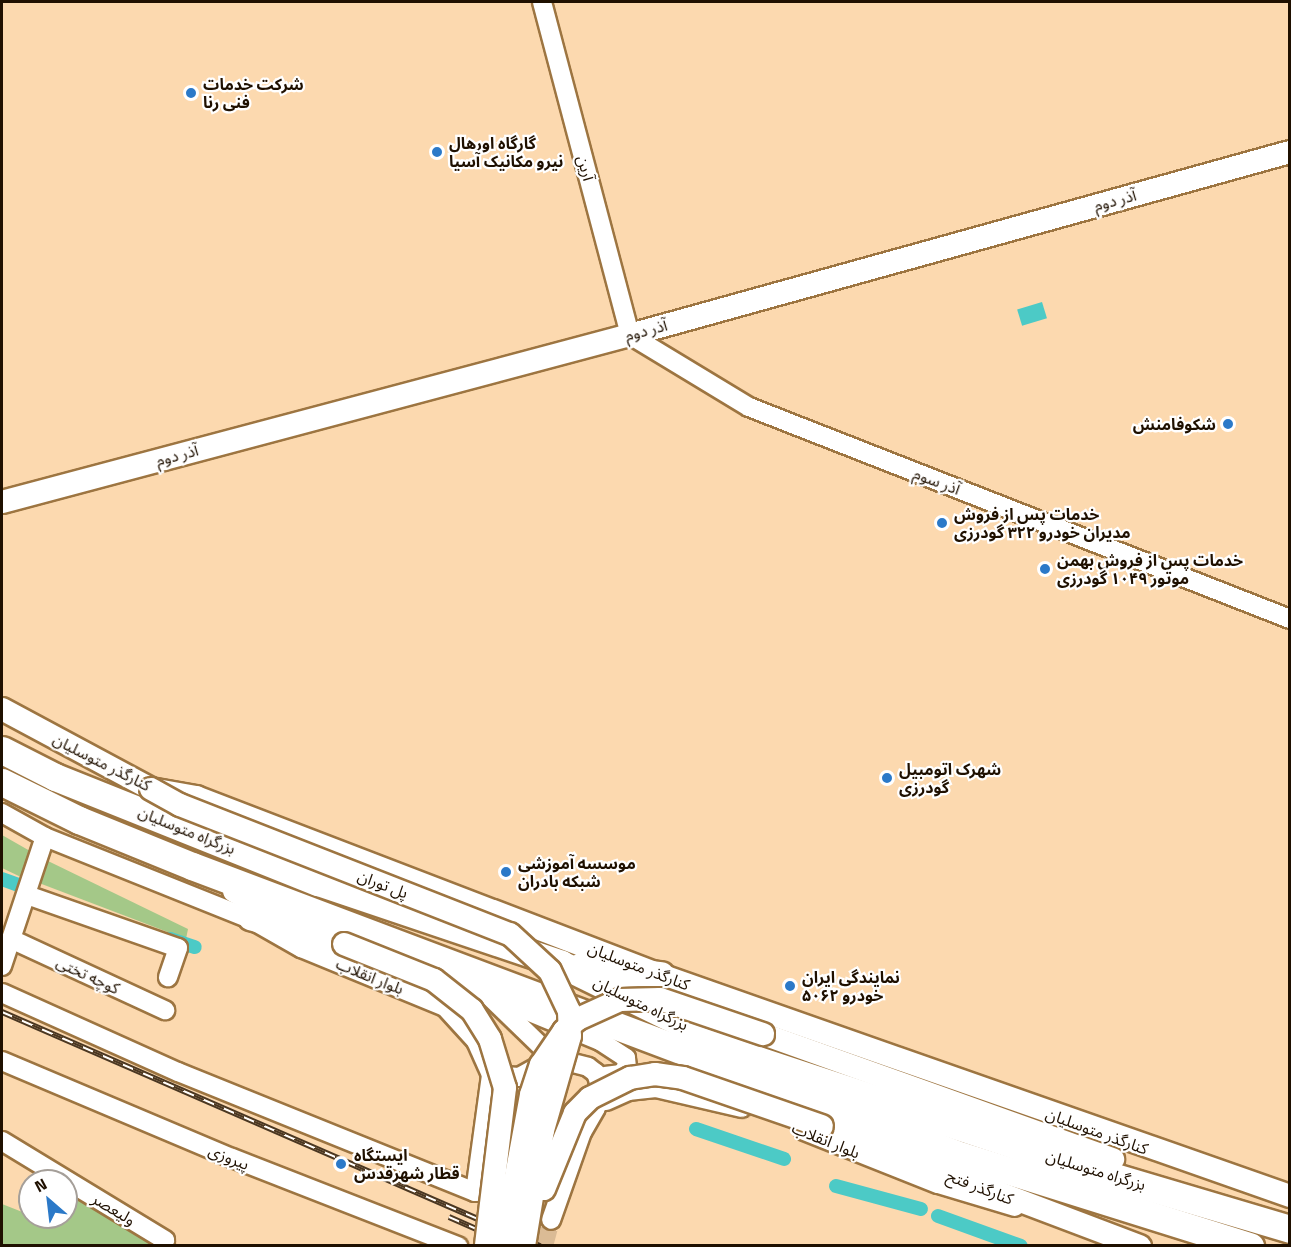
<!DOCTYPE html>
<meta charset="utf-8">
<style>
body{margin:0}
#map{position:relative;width:1291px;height:1247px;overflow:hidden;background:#fcd9af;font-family:"Titillium Web","Noto Sans Arabic",sans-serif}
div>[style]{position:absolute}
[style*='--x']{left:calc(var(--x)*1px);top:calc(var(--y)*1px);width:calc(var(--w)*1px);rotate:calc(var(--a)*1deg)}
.green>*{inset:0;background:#a4c888}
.water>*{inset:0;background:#4ccac6;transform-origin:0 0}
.canal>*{height:14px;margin:-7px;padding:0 7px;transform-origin:7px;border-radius:7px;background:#4ccac6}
.minor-tunnel>*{height:18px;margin-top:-9px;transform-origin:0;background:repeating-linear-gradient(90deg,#dbbb95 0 18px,transparent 0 27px)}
.roads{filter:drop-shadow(2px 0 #9d7541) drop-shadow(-2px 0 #9d7541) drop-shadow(0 2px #9d7541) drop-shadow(0 -2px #9d7541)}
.minor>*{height:18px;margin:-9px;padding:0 9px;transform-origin:9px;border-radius:9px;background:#fff}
.major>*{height:22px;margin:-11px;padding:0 11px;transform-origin:11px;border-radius:11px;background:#fff}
.highway>*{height:27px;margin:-13.5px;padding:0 13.5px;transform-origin:13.5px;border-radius:13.5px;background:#fff}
.rail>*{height:6px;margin-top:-3px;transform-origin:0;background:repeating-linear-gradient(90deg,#fff 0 11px,#4a3722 0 22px);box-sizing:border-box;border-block:2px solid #4a3722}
.bridges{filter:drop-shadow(2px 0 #9d7541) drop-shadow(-2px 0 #9d7541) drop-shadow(0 2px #9d7541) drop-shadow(0 -2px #9d7541)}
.major-bridge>*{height:22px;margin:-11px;padding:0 11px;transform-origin:11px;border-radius:11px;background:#fff}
.dots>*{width:16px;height:16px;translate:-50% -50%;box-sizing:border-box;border:3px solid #fff;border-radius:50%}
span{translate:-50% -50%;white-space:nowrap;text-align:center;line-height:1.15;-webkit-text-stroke:4.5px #fff;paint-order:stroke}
.poi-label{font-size:16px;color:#1f1000;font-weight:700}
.left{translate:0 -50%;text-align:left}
.right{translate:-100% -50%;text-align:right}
.street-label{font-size:16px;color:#1f1000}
.frame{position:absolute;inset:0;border:3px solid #1f1000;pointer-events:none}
.north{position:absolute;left:18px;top:1169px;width:60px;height:60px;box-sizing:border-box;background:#fff;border:2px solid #a59f99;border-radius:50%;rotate:332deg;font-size:16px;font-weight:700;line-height:24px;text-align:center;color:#1f1000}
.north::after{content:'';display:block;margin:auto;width:21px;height:27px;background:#2b79c8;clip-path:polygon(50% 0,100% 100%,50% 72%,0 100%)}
</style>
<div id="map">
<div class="green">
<i style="clip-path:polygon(2px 835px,30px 851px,23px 878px,2px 868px)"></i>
<i style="clip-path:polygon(48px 861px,188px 929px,186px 939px,39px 883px)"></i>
<i style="clip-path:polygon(71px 1193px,165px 1245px,2px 1245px,2px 1204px,58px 1226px,62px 1217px,66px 1217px)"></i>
</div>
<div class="water">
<i style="left:1042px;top:302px;width:17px;height:26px;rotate:73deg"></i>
</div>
<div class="canal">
<i style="--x:2;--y:879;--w:20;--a:20"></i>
<i style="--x:170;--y:939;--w:26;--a:18"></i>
<i style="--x:696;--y:1129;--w:93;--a:18.8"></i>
<i style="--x:836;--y:1186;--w:88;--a:15.1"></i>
<i style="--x:938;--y:1216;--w:88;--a:19.9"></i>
</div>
<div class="minor-tunnel">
<i style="--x:544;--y:1246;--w:27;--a:-75"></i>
</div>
<div class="roads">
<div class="minor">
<i style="--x:542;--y:2;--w:344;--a:75.2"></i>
<i style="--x:630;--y:335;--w:139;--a:31.2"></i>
<i style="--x:749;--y:407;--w:581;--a:21.4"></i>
<i style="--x:2;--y:813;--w:49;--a:29.2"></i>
<i style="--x:45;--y:837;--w:221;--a:21.8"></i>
<i style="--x:250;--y:919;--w:59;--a:29.6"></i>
<i style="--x:301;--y:948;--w:156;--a:22.3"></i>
<i style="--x:445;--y:1007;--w:46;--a:47.6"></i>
<i style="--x:476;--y:1041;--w:37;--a:66"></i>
<i style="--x:491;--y:1075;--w:28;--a:4"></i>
<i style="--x:519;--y:1077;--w:39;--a:-29"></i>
<i style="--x:553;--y:1058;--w:36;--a:14"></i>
<i style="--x:588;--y:1067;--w:10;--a:37"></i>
<i style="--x:596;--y:1073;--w:9;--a:72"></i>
<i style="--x:599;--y:1082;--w:26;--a:97"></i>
<i style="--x:596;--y:1108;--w:28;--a:120"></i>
<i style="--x:582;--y:1132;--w:93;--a:109.4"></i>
<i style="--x:27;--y:895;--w:160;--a:19.3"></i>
<i style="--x:178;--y:948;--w:31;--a:109"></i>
<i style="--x:11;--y:939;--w:170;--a:24.8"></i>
<i style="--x:2;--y:966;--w:136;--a:-71.6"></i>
<i style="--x:461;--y:976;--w:33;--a:35"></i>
<i style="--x:488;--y:995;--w:91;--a:44.1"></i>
<i style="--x:553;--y:1058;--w:5;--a:112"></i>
<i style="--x:2;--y:993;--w:193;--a:24.2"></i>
<i style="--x:178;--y:1072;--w:320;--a:22"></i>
<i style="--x:475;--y:1192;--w:118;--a:-82.2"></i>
<i style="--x:498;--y:999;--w:110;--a:22.4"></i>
<i style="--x:600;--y:1041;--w:31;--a:33"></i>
<i style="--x:626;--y:1058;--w:9;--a:84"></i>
<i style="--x:627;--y:1067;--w:9;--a:131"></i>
<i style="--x:621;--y:1074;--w:16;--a:173"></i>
<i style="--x:2;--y:1061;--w:250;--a:22.9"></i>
<i style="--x:232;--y:1158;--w:243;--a:21.3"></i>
<i style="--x:606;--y:1101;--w:24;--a:-24"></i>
<i style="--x:628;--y:1091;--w:28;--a:-6"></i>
<i style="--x:656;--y:1088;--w:88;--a:13.1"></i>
<i style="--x:804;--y:1131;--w:144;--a:21.6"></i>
<i style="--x:938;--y:1184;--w:80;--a:16.6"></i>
<i style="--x:2;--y:1141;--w:191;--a:31.3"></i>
</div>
<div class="major">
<i style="--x:2;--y:502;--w:650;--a:-14.89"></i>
<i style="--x:630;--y:335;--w:685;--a:-15.5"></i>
<i style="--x:2;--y:709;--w:169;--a:28.2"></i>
<i style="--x:151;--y:789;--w:46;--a:10.1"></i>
<i style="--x:196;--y:797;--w:497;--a:21"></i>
<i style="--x:660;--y:975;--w:668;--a:19.33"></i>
<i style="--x:234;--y:891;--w:75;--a:30.3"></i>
<i style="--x:250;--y:919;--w:97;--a:14.9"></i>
<i style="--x:763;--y:1034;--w:372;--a:19.7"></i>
<i style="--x:822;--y:1126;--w:340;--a:20.7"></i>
</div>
<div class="highway">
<i style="--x:2;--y:750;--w:59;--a:27"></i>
<i style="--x:55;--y:777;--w:283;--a:21.8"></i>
<i style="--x:318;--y:882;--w:256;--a:18.6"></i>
<i style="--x:561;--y:964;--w:216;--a:26.1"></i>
<i style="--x:755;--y:1059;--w:354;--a:18.3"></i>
<i style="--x:1091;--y:1170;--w:208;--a:16.5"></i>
<i style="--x:2;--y:782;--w:86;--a:26.3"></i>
<i style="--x:79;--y:820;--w:122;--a:22.2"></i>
<i style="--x:192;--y:866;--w:823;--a:20.64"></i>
<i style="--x:962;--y:1156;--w:302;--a:17.4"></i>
<i style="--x:581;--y:966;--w:80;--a:6.5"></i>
</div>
</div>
<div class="rail">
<i style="--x:2;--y:1012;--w:587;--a:23.51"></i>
<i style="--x:449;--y:1217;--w:72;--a:23.7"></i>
</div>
<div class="bridges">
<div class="major-bridge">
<i style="--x:151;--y:789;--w:33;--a:29"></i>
<i style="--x:180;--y:805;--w:354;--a:21.4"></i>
<i style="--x:510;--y:934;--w:54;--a:42.8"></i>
<i style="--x:550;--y:971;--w:44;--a:64.6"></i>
<i style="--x:569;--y:1011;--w:25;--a:88"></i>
<i style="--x:570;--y:1036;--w:98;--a:106"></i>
<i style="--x:543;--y:1130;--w:118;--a:99.3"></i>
<i style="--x:344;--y:944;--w:97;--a:21.8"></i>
<i style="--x:434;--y:980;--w:48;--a:38.3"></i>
<i style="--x:472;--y:1010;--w:34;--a:58"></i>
<i style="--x:490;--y:1039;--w:51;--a:73"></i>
<i style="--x:505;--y:1088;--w:159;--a:96.9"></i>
<i style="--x:544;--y:1189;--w:82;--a:-67.8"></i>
<i style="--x:575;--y:1113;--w:21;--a:-45"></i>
<i style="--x:590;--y:1098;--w:45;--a:-26.6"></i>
<i style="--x:630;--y:1078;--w:25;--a:-9"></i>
<i style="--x:655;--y:1074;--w:28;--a:8"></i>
<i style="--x:683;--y:1078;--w:147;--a:19.1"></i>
<i style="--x:503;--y:1246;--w:154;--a:-79.5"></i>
<i style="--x:531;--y:1095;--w:32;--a:-72"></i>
<i style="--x:541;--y:1065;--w:41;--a:-55.9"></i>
<i style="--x:564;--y:1031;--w:18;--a:-41"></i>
<i style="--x:578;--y:1019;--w:46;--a:-24.3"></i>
<i style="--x:620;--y:1000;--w:40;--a:-1.4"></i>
<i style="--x:660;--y:999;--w:109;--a:18.8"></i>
</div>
</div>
<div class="dots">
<i style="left:191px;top:93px;background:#2b79c8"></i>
<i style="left:437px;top:152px;background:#2b79c8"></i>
<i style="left:1228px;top:424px;background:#2b79c8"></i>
<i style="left:942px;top:523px;background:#2b79c8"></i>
<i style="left:1045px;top:569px;background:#2b79c8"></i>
<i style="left:887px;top:778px;background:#2b79c8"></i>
<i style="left:506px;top:872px;background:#2b79c8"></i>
<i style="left:790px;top:986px;background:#2b79c8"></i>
<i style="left:341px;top:1164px;background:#2b79c8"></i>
</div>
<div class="poi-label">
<span class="left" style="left:203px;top:93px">شرکت خدمات<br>فنی رنا</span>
<span class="left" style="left:449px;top:152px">گارگاه اورهال<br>نیرو مکانیک آسیا</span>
<span class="right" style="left:1216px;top:424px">شکوفامنش</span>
<span class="left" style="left:954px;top:523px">خدمات پس از فروش<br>مدیران خودرو ۳۲۲ گودرزی</span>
<span class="left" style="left:1057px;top:569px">خدمات پس از فروش بهمن<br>موتور ۱۰۴۹ گودرزی</span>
<span class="left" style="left:899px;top:778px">شهرک اتومبیل<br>گودرزی</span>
<span class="left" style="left:518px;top:872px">موسسه آموزشی<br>شبکه بادران</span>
<span class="left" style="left:802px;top:986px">نمایندگی ایران<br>خودرو ۵۰۶۲</span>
<span class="left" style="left:354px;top:1164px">ایستگاه<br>قطار شهرقدس</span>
</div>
<div class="street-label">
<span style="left:586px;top:168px;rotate:75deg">آرین</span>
<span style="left:1115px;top:200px;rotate:-15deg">آذر دوم</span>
<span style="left:646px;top:330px;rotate:-15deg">آذر دوم</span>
<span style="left:177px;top:455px;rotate:-15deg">آذر دوم</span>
<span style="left:937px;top:481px;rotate:21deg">آذر سوم</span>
<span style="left:102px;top:762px;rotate:27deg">کنارگذر متوسلیان</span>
<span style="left:187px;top:830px;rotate:22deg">بزرگراه متوسلیان</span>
<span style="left:383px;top:884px;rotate:21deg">پل توران</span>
<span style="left:639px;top:966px;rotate:21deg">کنارگذر متوسلیان</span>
<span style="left:88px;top:975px;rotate:25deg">کوچه تختی</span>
<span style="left:370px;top:976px;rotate:22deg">بلوار انقلاب</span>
<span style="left:641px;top:1003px;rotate:26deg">بزرگراه متوسلیان</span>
<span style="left:1097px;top:1131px;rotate:20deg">کنارگذر متوسلیان</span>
<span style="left:826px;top:1140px;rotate:22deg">بلوار انقلاب</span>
<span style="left:229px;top:1157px;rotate:22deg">پیروزی</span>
<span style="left:1096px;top:1170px;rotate:17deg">بزرگراه متوسلیان</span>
<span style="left:980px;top:1187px;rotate:21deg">کنارگذر فتح</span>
<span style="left:114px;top:1209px;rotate:31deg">ولیعصر</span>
</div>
<div class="frame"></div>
<div class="north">N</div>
</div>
